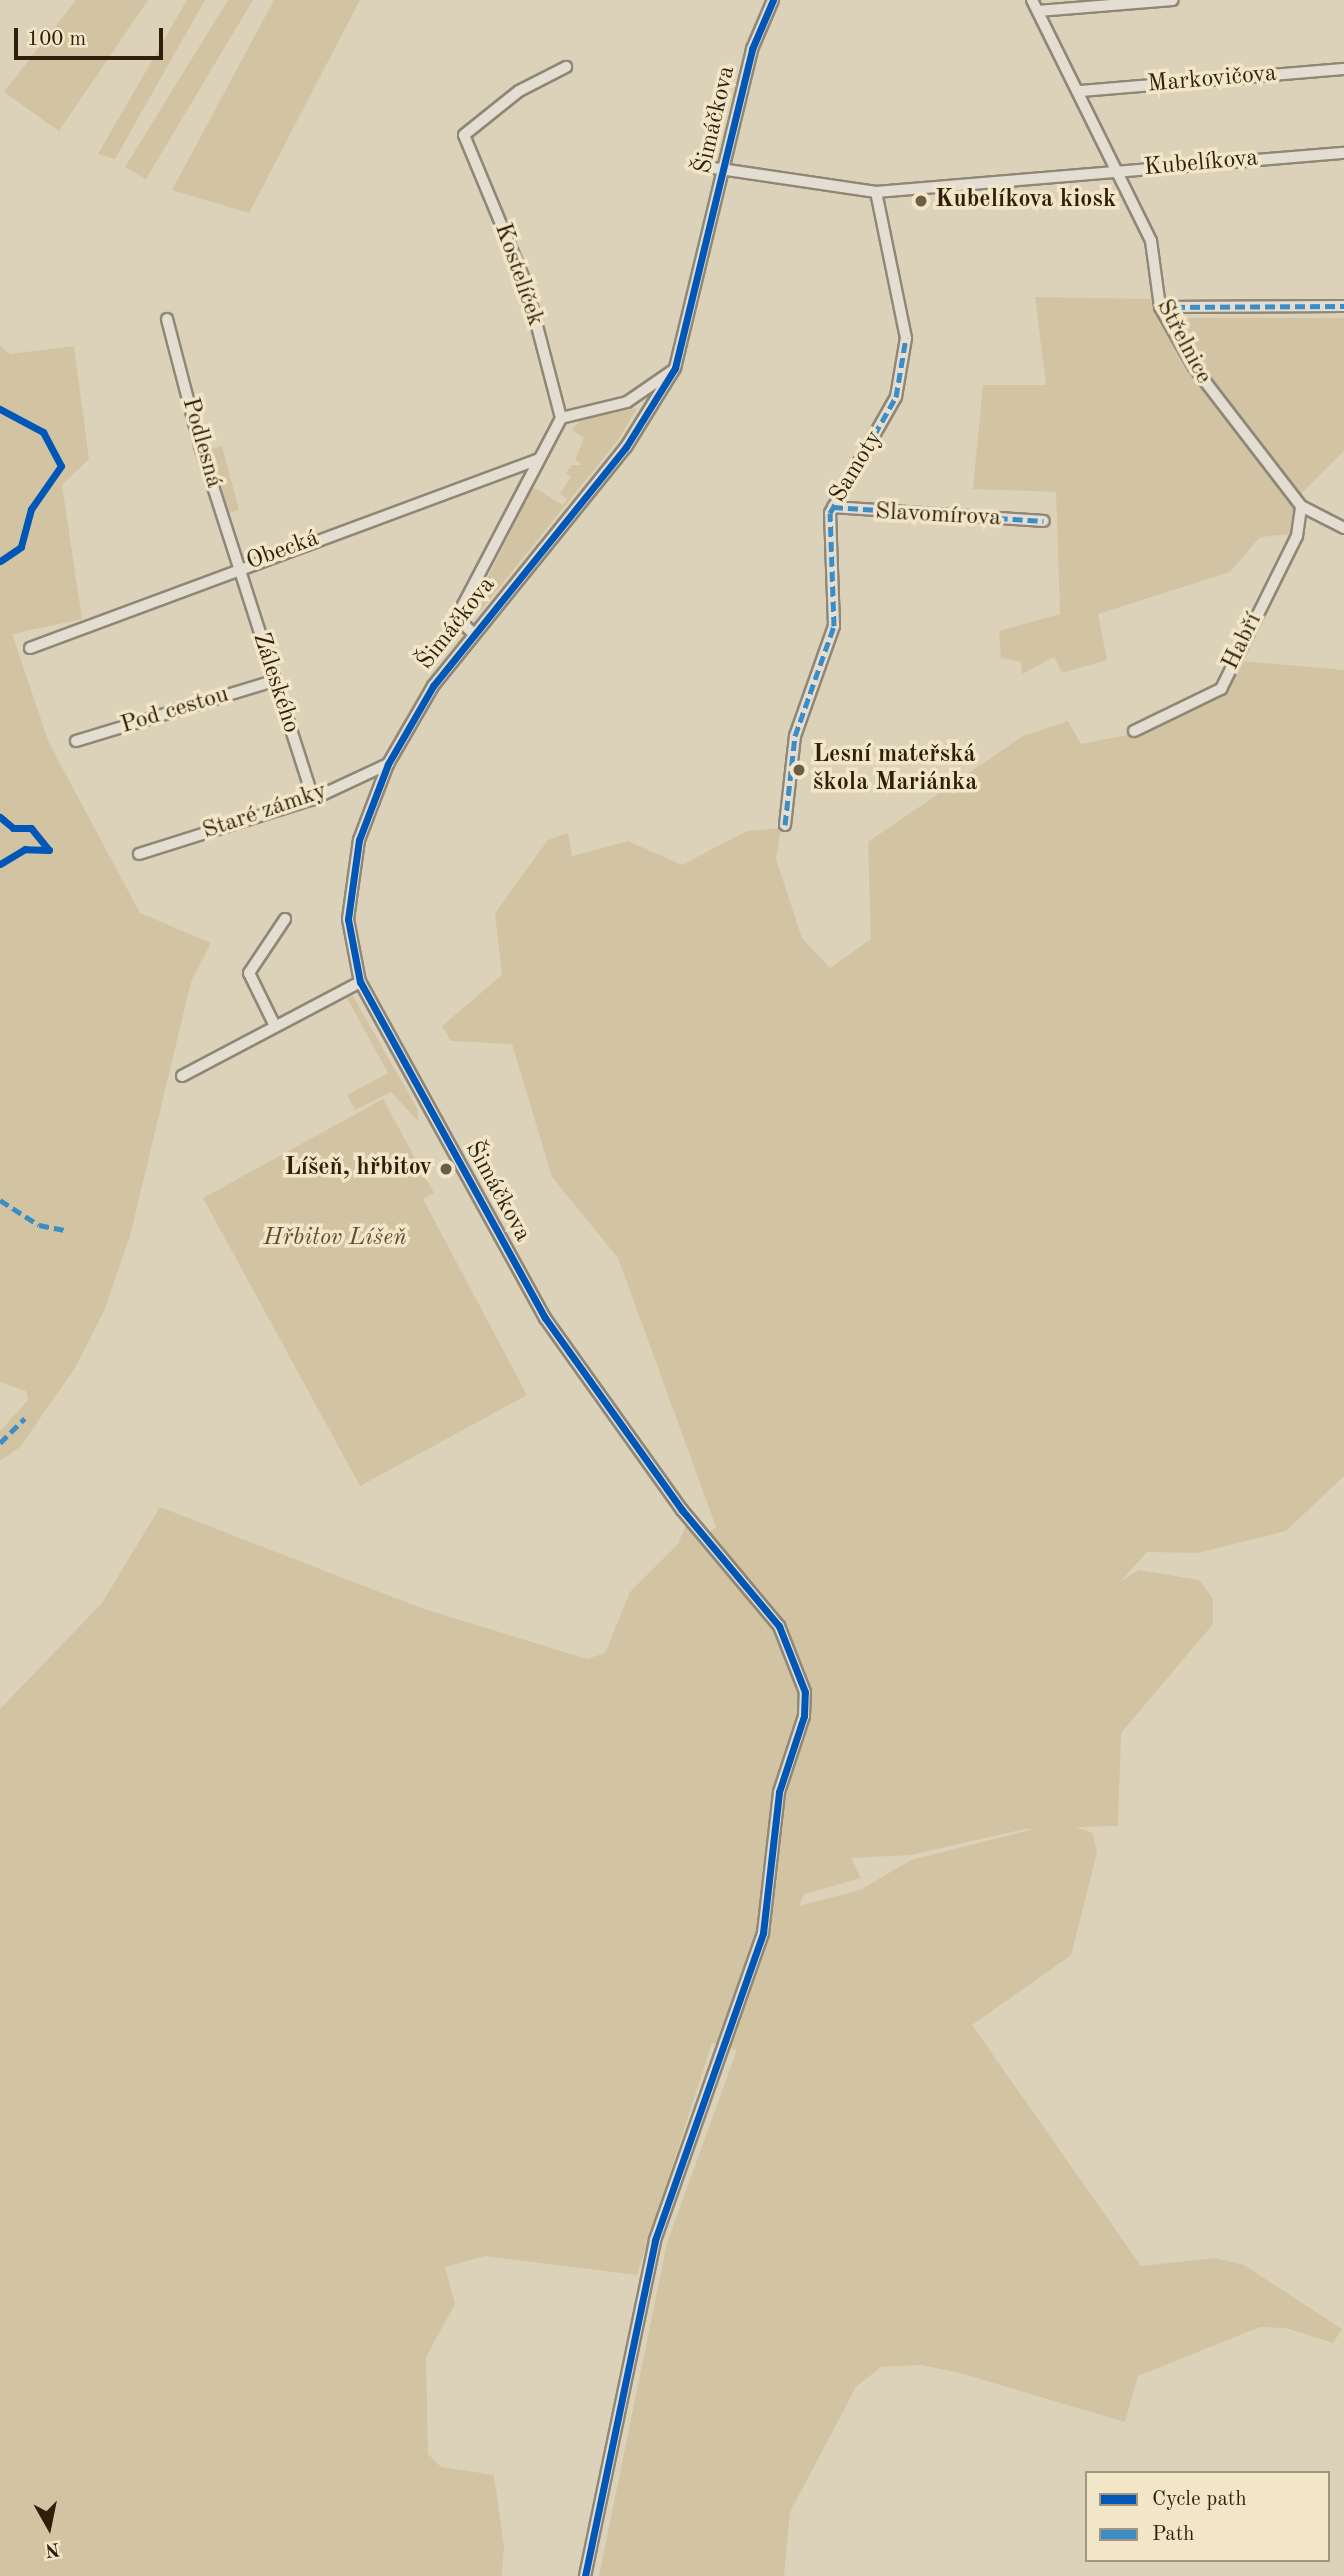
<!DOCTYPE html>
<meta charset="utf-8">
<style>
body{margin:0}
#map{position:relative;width:1344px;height:2576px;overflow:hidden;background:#dcd2b9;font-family:"Old Standard TT",serif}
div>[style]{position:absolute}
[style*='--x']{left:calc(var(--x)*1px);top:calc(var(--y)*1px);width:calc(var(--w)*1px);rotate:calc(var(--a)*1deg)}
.green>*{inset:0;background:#d2c4a2}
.roads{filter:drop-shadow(2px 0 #8f8777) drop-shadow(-2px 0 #8f8777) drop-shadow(0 2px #8f8777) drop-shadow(0 -2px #8f8777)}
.minor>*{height:10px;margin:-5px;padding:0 5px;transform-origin:5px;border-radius:5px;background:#e3ded1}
.quiet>*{height:5px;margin-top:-2.5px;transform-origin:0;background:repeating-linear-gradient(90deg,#3c8dc6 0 10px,transparent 0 15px)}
.cycleway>*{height:7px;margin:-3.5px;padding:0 3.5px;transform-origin:3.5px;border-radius:3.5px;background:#0057b8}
.dots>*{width:19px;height:19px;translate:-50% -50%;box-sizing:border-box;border:4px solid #f1e6c8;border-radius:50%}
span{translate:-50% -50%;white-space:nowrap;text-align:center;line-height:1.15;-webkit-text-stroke:7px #f1e6c8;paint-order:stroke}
.street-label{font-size:24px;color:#301e0b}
.poi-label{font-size:24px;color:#301e0b;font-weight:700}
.left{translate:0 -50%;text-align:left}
.right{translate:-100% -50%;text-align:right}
.park-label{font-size:24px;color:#5e4c33;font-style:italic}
.legend{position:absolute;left:1085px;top:2471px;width:245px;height:91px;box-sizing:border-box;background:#f1e6c8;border:2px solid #a4967c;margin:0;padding:9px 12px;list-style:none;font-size:21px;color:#301e0b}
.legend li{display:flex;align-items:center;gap:14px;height:35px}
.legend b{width:35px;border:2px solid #a4967c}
.north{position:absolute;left:14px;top:2492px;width:70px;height:70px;-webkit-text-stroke:5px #f1e6c8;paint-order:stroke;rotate:171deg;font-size:19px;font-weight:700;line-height:28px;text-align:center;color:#301e0b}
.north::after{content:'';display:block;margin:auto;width:24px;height:32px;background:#301e0b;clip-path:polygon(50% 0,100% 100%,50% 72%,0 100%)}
.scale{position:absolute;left:14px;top:28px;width:149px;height:32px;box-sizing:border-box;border:4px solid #301e0b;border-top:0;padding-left:9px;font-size:21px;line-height:24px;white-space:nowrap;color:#301e0b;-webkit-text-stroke:5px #f1e6c8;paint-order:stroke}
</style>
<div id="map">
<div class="green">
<i style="clip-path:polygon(76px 0,148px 0,59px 131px,4px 92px)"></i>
<i style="clip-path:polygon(187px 0,205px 0,115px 159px,98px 154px)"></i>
<i style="clip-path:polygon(228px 0,253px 0,146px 179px,125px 167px)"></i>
<i style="clip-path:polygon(274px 0,360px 0,249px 213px,172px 190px)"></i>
<i style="clip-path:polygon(1035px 297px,1152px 299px,1161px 318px,1344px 318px,1344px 451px,1298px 497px,1292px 534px,1260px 537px,1230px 572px,1098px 614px,1107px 660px,1062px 673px,1054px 657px,1022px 674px,1021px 662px,1001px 658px,999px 631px,1060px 614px,1056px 492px,973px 489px,983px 385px,1046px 385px)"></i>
<i style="clip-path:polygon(0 345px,10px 354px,74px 346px,89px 459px,62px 485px,82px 619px,12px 634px,49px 743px,140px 913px,211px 943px,191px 982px,130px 1236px,104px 1311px,75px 1368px,20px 1447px,0 1461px,0 1431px,28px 1400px,26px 1391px,0 1382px)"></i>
<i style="clip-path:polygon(637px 408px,618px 440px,481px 610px,474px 605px,533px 487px,563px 505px,567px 499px,560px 494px,571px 477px,566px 473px,571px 465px,582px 465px,575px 460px,584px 438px,572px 430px,580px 420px)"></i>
<i style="clip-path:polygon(222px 446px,239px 510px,229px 513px,209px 449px)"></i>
<i style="clip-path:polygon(evenodd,1241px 661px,1344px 670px,1344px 1476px,1286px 1531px,1197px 1553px,1147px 1552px,1121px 1581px,1139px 1570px,1199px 1580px,1213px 1599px,1213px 1624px,1121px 1733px,1118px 1826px,1075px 1827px,1093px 1833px,1097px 1853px,1071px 1955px,972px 2025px,1141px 2266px,1215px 2258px,1244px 2265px,1342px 2329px,1333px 2343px,1286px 2328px,1260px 2327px,1138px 2376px,1125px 2422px,960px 2373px,921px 2365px,881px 2367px,856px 2387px,790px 2512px,784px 2576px,599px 2576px,667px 2243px,737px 2050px,712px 2043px,637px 2275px,485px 2256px,445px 2267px,455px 2304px,426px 2357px,428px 2454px,441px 2467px,494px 2475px,504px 2546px,502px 2576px,0 2576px,0 1709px,102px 1603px,160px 1507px,421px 1608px,587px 1659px,605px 1653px,630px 1592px,678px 1544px,686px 1525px,698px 1540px,716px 1527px,618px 1258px,552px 1177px,512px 1044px,451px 1041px,442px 1026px,502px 975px,495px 913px,548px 840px,568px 833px,572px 856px,628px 841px,682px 865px,747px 831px,781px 828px,776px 859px,802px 938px,830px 968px,871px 939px,868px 842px,1023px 736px,1068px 721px,1081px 744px,1148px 731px,1225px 692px,1241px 661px,1025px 1829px,1034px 1829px,911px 1860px,860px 1890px,799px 1906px,804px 1894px,861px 1878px,851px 1858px,911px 1855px,1025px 1829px)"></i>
<i style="clip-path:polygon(353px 996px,418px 1110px,418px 1121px,391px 1092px,355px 1110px,347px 1095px,388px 1073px,347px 998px)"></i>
<i style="clip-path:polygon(383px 1099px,434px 1193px,423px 1199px,527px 1395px,360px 1486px,203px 1198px)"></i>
</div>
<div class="roads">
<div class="minor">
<i style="--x:1032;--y:0;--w:269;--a:63.7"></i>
<i style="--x:1151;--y:241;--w:67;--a:82.2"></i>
<i style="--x:1160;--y:307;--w:69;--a:60.5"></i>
<i style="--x:1194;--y:367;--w:175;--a:52.4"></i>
<i style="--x:1301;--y:506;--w:48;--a:27.1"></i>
<i style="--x:1038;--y:11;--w:135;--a:-4.7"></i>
<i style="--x:1080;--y:91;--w:265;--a:-4.8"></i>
<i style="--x:707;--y:167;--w:171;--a:8.4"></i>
<i style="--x:876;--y:192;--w:470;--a:-4.8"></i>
<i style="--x:1160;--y:307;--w:184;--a:-0.3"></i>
<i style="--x:167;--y:319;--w:131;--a:75.4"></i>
<i style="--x:200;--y:446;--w:371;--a:72.2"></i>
<i style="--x:561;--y:418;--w:138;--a:-104.6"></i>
<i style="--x:526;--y:284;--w:161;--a:-112.6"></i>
<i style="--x:464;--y:135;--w:70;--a:-38.7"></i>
<i style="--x:519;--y:91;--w:53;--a:-27.1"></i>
<i style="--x:833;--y:507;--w:211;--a:3.8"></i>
<i style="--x:474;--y:634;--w:13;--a:-138"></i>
<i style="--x:464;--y:625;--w:20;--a:-93"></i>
<i style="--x:463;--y:605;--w:211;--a:-62.3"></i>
<i style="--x:561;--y:418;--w:68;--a:-13.6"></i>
<i style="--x:627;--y:402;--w:55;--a:-34.6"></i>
<i style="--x:30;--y:648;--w:543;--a:-20.37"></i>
<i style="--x:1134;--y:731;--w:97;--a:-25.8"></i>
<i style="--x:1221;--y:689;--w:171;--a:-63.6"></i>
<i style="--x:1297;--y:536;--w:30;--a:-82"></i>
<i style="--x:76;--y:741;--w:207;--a:-16.9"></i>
<i style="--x:785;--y:825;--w:90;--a:-83.6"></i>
<i style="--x:795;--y:736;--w:117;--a:-70.5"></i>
<i style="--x:834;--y:626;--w:113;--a:-92"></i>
<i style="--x:830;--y:513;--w:133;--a:-60.4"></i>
<i style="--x:896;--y:397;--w:60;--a:-80.4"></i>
<i style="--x:906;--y:338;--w:149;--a:-101.6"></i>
<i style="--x:139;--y:854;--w:182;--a:-17.5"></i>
<i style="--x:313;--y:799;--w:83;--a:-25"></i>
<i style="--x:275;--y:1026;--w:59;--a:-116.1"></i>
<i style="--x:249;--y:973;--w:65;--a:-56.3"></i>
<i style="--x:182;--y:1076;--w:201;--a:-27.8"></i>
<i style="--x:585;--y:2576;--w:343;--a:-78.2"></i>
<i style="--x:655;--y:2240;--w:325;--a:-70.6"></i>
<i style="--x:763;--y:1933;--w:142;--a:-83.5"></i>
<i style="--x:779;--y:1792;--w:80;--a:-71.8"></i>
<i style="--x:804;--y:1716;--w:24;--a:-88"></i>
<i style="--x:805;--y:1692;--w:71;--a:-111.5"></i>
<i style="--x:779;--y:1626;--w:151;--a:-129.9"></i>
<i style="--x:682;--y:1510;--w:236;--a:-125.5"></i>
<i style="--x:545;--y:1318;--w:384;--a:-118.8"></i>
<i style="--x:360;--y:982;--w:64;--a:-100.8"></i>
<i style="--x:348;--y:919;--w:80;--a:-82.1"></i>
<i style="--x:359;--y:840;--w:81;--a:-69.1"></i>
<i style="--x:388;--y:764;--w:90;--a:-60"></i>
<i style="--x:433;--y:686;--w:307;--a:-51.1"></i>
<i style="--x:626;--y:447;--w:93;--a:-58.2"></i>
<i style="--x:675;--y:368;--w:328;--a:-76.4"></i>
<i style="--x:752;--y:49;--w:53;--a:-66.8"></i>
</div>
</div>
<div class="quiet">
<i style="--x:1160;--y:307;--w:184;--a:-0.3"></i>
<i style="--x:833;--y:507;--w:211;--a:3.8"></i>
<i style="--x:785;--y:825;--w:90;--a:-83.6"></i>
<i style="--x:795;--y:736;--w:117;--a:-70.5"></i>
<i style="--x:834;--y:626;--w:113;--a:-92"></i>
<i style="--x:830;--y:513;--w:133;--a:-60.4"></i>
<i style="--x:896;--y:397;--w:60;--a:-80.4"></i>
<i style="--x:0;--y:1200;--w:46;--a:32.7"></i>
<i style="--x:39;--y:1225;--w:26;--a:11"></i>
<i style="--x:0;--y:1443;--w:35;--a:-45"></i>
</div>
<div class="cycleway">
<i style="--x:0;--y:409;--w:49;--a:28.1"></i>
<i style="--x:43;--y:432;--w:38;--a:62"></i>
<i style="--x:61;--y:466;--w:52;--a:124.9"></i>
<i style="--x:31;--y:509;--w:39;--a:105"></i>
<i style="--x:21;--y:547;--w:25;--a:146"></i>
<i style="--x:0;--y:817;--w:17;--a:40"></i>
<i style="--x:13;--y:828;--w:18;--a:0"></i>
<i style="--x:31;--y:828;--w:28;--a:51"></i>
<i style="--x:49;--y:850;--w:24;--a:-178"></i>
<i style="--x:25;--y:849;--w:29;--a:149"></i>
<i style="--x:585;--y:2576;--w:343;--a:-78.2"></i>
<i style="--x:655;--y:2240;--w:325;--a:-70.6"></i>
<i style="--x:763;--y:1933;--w:142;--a:-83.5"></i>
<i style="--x:779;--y:1792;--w:80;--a:-71.8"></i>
<i style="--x:804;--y:1716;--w:24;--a:-88"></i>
<i style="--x:805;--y:1692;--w:71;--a:-111.5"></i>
<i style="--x:779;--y:1626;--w:151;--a:-129.9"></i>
<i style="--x:682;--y:1510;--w:236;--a:-125.5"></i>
<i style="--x:545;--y:1318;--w:384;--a:-118.8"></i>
<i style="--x:360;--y:982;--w:64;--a:-100.8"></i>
<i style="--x:348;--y:919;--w:80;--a:-82.1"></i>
<i style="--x:359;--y:840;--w:81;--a:-69.1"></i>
<i style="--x:388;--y:764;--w:90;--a:-60"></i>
<i style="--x:433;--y:686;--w:307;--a:-51.1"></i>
<i style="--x:626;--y:447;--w:93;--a:-58.2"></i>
<i style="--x:675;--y:368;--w:328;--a:-76.4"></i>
<i style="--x:752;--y:49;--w:53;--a:-66.8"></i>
</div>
<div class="dots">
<i style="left:921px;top:201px;background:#6c5d48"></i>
<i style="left:799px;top:770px;background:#6c5d48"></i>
<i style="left:446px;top:1169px;background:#6c5d48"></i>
</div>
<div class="street-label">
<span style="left:1212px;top:80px;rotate:-5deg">Markovičova</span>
<span style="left:716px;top:120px;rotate:-77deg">Šimáčkova</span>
<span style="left:1201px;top:164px;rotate:-5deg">Kubelíkova</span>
<span style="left:518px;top:275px;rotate:71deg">Kostelíček</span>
<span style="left:1183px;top:342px;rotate:62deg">Střelnice</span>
<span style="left:201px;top:443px;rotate:74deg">Podlesná</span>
<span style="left:857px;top:467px;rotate:-59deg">Samoty</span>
<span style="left:938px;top:516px;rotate:3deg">Slavomírova</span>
<span style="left:283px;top:551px;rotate:-20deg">Obecká</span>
<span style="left:457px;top:624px;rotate:-52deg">Šimáčkova</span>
<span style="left:1243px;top:642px;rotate:-64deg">Habří</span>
<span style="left:275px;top:683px;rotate:72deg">Záleského</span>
<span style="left:175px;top:711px;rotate:-17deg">Pod cestou</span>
<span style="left:265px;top:812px;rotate:-19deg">Staré zámky</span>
<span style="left:497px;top:1192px;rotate:61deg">Šimáčkova</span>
</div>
<div class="poi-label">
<span class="left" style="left:935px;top:201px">Kubelíkova kiosk</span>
<span class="left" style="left:813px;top:770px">Lesní mateřská<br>škola Mariánka</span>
<span class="right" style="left:432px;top:1169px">Líšeň, hřbitov</span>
</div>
<div class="park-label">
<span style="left:335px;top:1239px">Hřbitov Líšeň</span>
</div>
<ul class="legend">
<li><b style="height:9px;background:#0057b8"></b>Cycle path</li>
<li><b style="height:9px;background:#3c8dc6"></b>Path</li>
</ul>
<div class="north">N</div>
<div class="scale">100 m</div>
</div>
